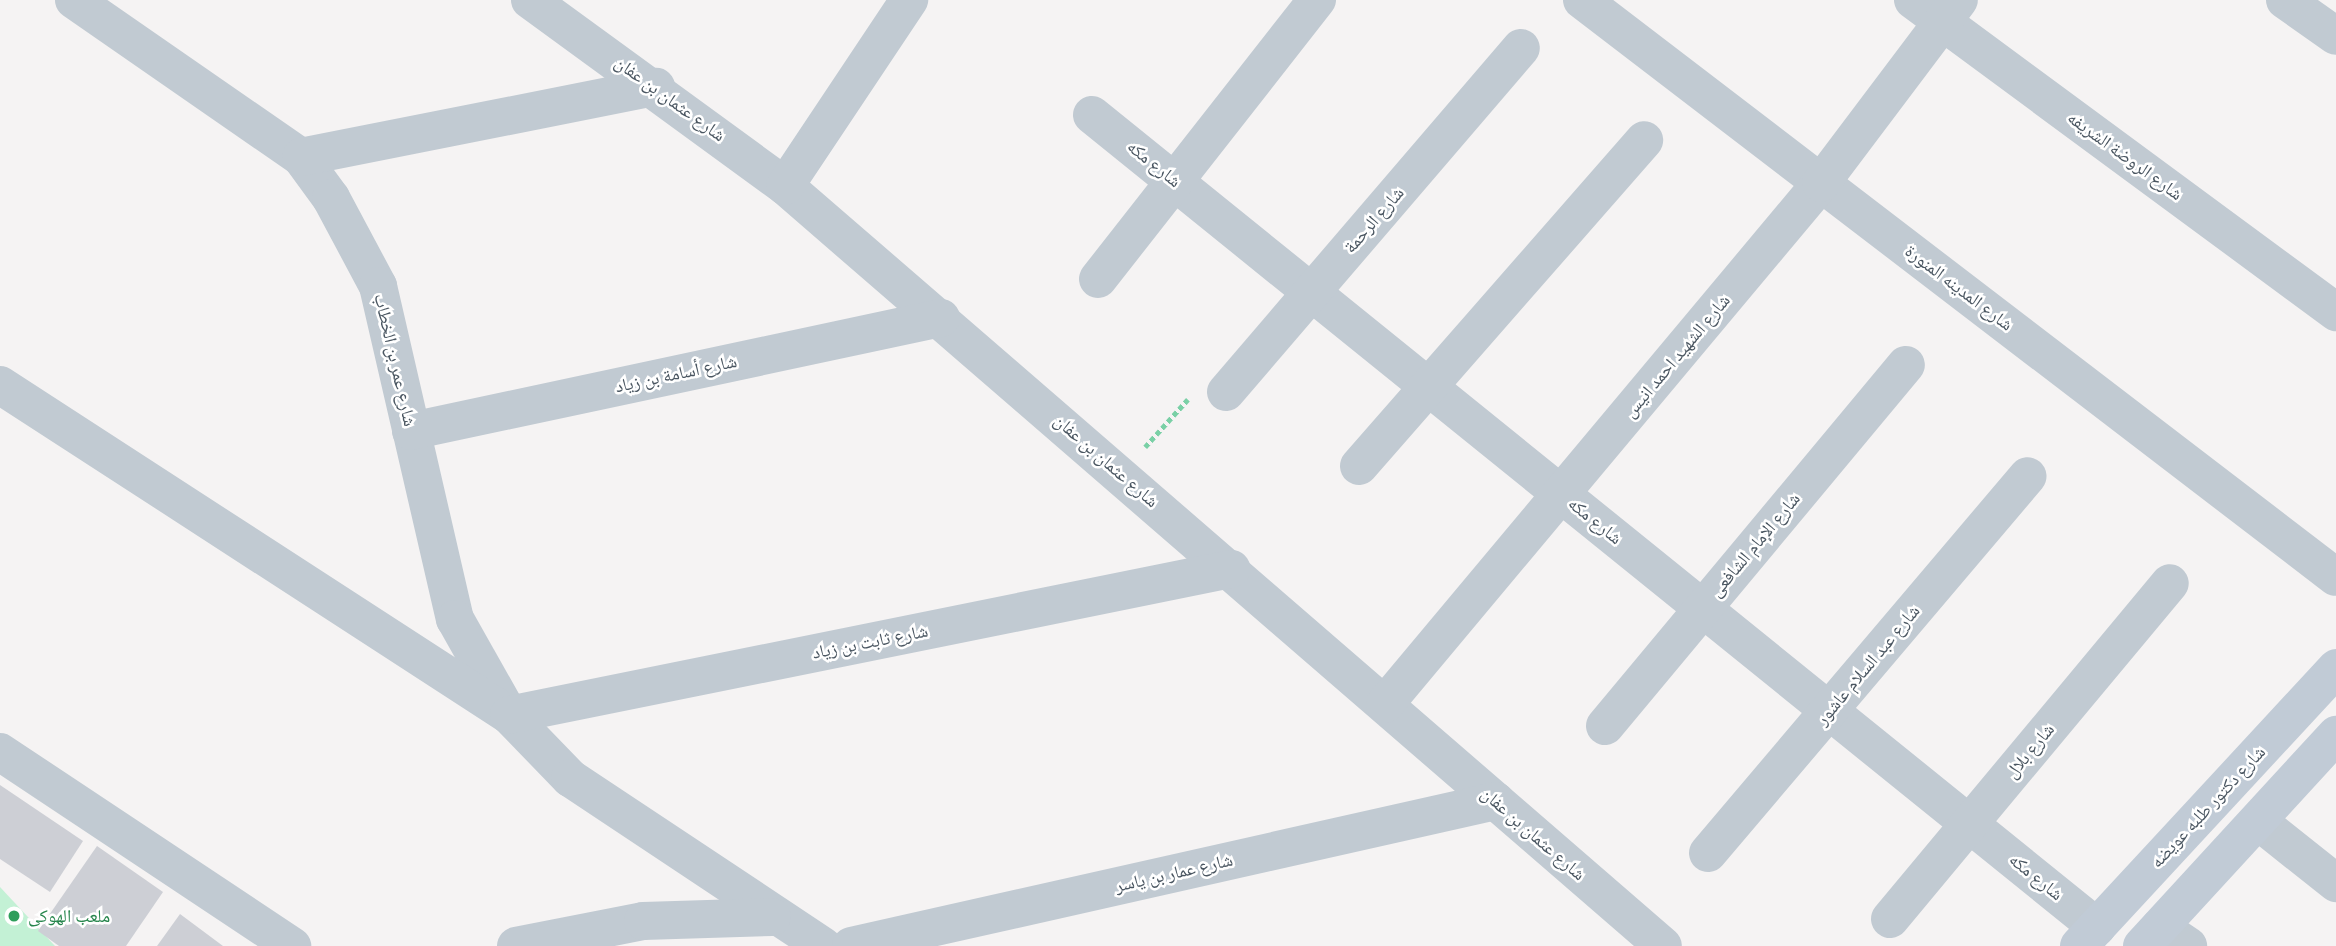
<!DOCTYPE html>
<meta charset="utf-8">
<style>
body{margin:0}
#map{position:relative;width:2336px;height:946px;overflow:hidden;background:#f5f3f3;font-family:"Archivo Narrow","Noto Naskh Arabic",sans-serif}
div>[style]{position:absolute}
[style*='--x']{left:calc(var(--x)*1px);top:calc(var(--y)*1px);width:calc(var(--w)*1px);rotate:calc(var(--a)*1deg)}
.green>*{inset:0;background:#c3f1d5}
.building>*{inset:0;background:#cdcfd5}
.path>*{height:4.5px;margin-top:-2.25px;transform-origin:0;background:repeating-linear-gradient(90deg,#7ad0a6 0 5px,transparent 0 8.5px)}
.street>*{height:38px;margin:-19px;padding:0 19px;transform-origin:19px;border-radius:19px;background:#c1cad2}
.secondary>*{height:38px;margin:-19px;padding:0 19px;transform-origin:19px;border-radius:19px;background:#c1cbd6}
.dots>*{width:19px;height:19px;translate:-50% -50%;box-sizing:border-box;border:4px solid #fff;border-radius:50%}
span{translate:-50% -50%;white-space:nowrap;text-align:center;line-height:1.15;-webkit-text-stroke:5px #fff;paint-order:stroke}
.street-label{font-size:18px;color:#4a5661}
.leisure-label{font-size:18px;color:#27864d}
.left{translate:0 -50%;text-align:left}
</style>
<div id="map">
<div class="green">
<i style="clip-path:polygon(0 887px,55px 946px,0 946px)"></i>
</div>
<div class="building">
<i style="clip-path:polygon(0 785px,83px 841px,50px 892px,0 859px)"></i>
<i style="clip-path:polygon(97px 846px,163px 892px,126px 946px,59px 946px,38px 931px)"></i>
<i style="clip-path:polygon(180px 914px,223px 946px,157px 946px)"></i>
</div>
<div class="path">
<i style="--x:1145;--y:447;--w:64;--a:-48.1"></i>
</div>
<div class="street">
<i style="--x:74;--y:0;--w:276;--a:34.7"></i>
<i style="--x:301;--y:157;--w:51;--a:53.8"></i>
<i style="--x:331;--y:198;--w:100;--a:61.9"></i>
<i style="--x:378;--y:286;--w:342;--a:77"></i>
<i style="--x:455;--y:619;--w:110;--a:60.6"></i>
<i style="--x:509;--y:715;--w:88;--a:45.9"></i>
<i style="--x:570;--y:778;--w:304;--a:33.6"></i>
<i style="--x:530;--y:0;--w:316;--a:36.1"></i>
<i style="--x:785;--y:186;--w:1161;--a:40.88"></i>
<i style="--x:1582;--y:0;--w:949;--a:37.43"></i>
<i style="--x:1913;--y:0;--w:526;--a:36.41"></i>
<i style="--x:2285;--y:0;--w:62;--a:35.2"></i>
<i style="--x:1092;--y:115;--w:1292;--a:38.94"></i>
<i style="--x:301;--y:157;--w:362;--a:-11.2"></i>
<i style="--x:785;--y:186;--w:224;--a:-56.3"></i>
<i style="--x:1098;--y:279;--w:355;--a:-51.9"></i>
<i style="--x:0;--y:385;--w:607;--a:32.96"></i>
<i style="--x:509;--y:715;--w:737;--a:-11.43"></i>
<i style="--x:1226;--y:392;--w:453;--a:-49.4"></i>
<i style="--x:411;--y:431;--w:542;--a:-12.04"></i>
<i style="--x:1359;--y:466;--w:433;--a:-48.8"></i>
<i style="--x:1385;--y:704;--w:679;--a:-50.08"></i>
<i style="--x:1821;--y:183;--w:229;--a:-53"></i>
<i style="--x:1605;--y:726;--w:470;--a:-50.2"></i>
<i style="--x:0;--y:752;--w:351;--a:33.6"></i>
<i style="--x:2258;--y:821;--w:100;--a:38.5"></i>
<i style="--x:1708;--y:853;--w:494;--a:-49.7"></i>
<i style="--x:1890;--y:919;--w:437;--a:-50.2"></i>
<i style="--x:2160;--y:927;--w:34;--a:34"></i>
<i style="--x:516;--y:946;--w:129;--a:-11.1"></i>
<i style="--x:643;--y:921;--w:129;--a:-1.8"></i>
<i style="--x:851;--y:946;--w:661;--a:-12.67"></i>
</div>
<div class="secondary">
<i style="--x:2079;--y:946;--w:379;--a:-47.2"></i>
<i style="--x:2142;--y:946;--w:287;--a:-47.4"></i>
</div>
<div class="dots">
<i style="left:14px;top:916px;background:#2e9e5b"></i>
</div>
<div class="street-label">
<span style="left:670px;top:99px;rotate:36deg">شارع عثمان بن عفان</span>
<span style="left:2125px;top:156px;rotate:36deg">شارع الروضة الشريفه</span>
<span style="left:1154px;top:164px;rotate:39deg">شارع مكه</span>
<span style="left:1374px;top:220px;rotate:-49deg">شارع الرحمة</span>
<span style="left:1959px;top:288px;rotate:37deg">شارع المدينه المنورة</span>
<span style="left:1677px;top:356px;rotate:-50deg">شارع الشهيد احمد انيس</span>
<span style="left:395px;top:360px;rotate:77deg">شارع عمر بن الخطاب</span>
<span style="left:676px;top:374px;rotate:-12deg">شارع أسامة بن زياد</span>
<span style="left:1106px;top:461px;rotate:41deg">شارع عثمان بن عفان</span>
<span style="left:1595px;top:521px;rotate:39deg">شارع مكه</span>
<span style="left:1755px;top:545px;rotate:-50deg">شارع الإمام الشافعى</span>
<span style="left:870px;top:642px;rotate:-11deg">شارع ثابت بن زياد</span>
<span style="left:1868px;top:665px;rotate:-50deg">شارع عبد السلام عاشور</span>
<span style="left:2030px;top:751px;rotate:-50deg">شارع بلال</span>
<span style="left:2208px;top:807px;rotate:-47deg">شارع دكتور طلبه عويضه</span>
<span style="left:1533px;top:834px;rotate:41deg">شارع عثمان بن عفان</span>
<span style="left:1174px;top:873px;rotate:-13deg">شارع عمار بن ياسر</span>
<span style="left:2036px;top:877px;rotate:39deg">شارع مكه</span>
</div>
<div class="leisure-label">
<span class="left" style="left:28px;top:916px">ملعب الهوكى</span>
</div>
</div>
